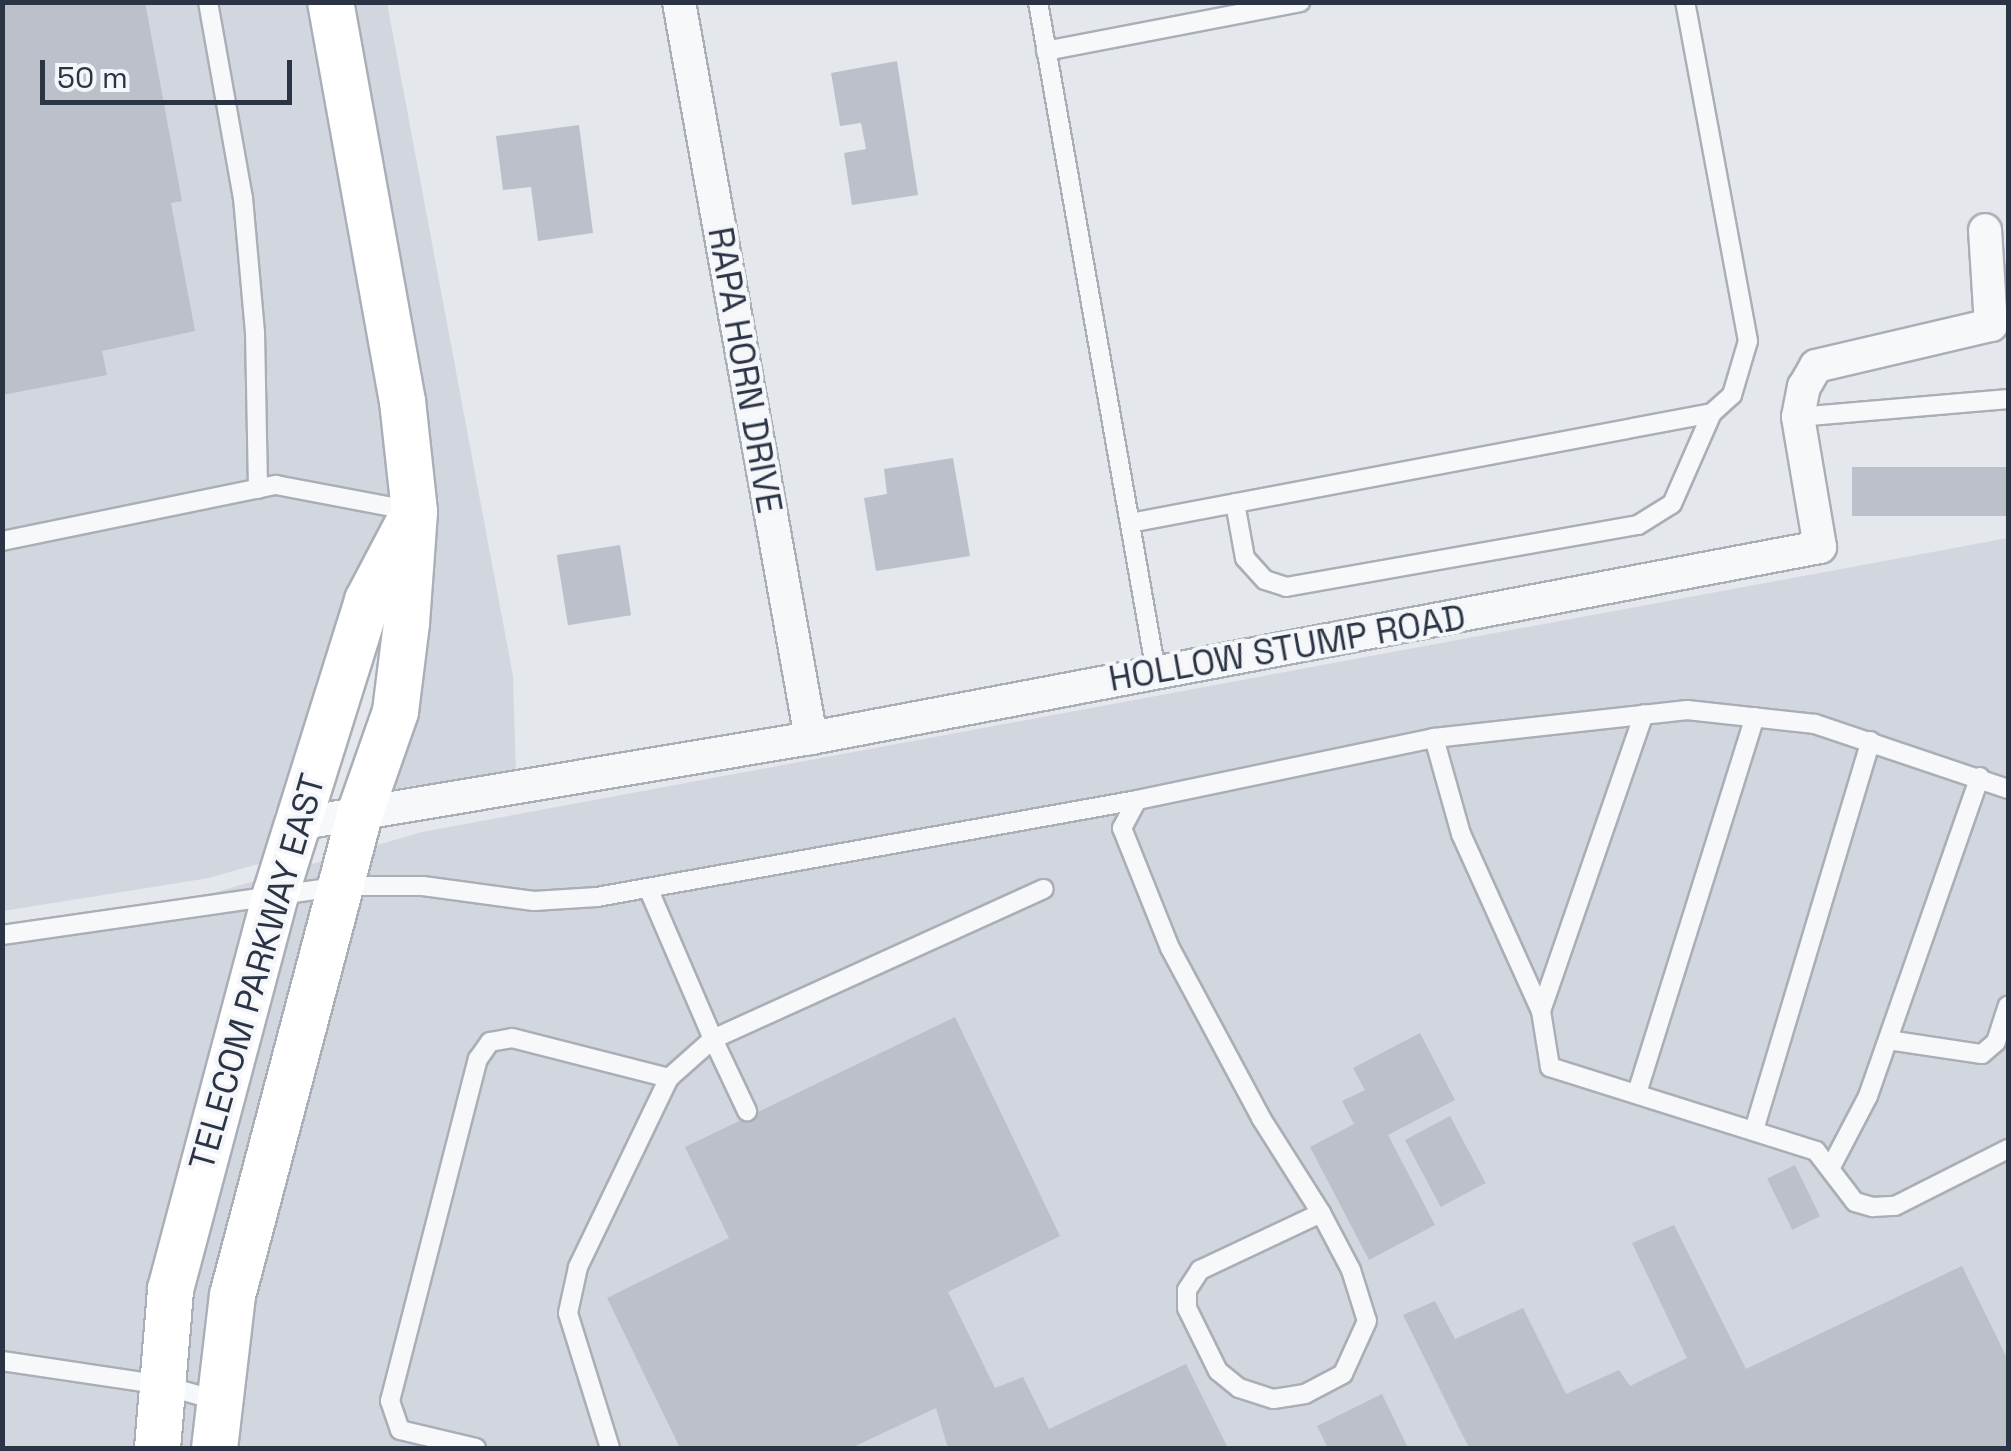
<!DOCTYPE html>
<style>
body{margin:0}
#map{position:relative;width:2011px;height:1451px;overflow:hidden;background:#e4e7ec;font-family:"Space Grotesk",sans-serif}
div>[style]{position:absolute}
[style*='--x']{left:calc(var(--x)*1px);top:calc(var(--y)*1px);width:calc(var(--w)*1px);rotate:calc(var(--a)*1deg)}
.built>*{inset:0;background:#d2d6de}
.building>*{inset:0;background:#bbc0ca;transform-origin:0 0}
.roads{filter:drop-shadow(2px 0 #a9aeb7) drop-shadow(-2px 0 #a9aeb7) drop-shadow(0 2px #a9aeb7) drop-shadow(0 -2px #a9aeb7)}
.lane>*{height:18px;margin:-9px;padding:0 9px;transform-origin:9px;border-radius:9px;background:#f7f8fa}
.street>*{height:32px;margin:-16px;padding:0 16px;transform-origin:16px;border-radius:16px;background:#f7f8fa}
.secondary>*{height:45px;margin:-22.5px;padding:0 22.5px;transform-origin:22.5px;border-radius:22.5px;background:#fff}
span{translate:-50% -50%;white-space:nowrap;text-align:center;line-height:1.15;-webkit-text-stroke:8px #f4f6f9;paint-order:stroke}
.street-label{font-size:35px;color:#2b3445}
.frame{position:absolute;inset:0;border:5px solid #2b3445;pointer-events:none}
.scale{position:absolute;left:40px;top:60px;width:252px;height:45px;box-sizing:border-box;border:5px solid #2b3445;border-top:0;padding-left:12px;font-size:30px;line-height:35px;white-space:nowrap;color:#2b3445;-webkit-text-stroke:8px #f4f6f9;paint-order:stroke}
</style>
<div id="map">
<div class="built">
<i style="clip-path:polygon(3px 3px,310px 3px,383px 403px,393px 508px,282px 809px,275px 810px,265px 862px,209px 878px,3px 911px)"></i>
<i style="clip-path:polygon(350px 3px,387px 3px,513px 676px,516px 778px,422px 817px,416px 785px,387px 790px,439px 502px)"></i>
<i style="clip-path:polygon(2008px 538px,2008px 1448px,3px 1448px,3px 926px,213px 893px,422px 832px)"></i>
</div>
<div class="building">
<i style="clip-path:polygon(2px 2px,145px 2px,182px 201px,171px 203px,195px 331px,102px 351px,107px 375px,2px 395px)"></i>
<i style="clip-path:polygon(897px 61px,918px 195px,852px 205px,844px 153px,866px 149px,861px 123px,840px 126px,831px 73px)"></i>
<i style="clip-path:polygon(579px 125px,593px 233px,538px 241px,531px 187px,503px 190px,496px 136px)"></i>
<i style="clip-path:polygon(953px 458px,970px 556px,876px 571px,864px 498px,887px 494px,884px 469px)"></i>
<i style="left:2008px;top:467px;width:49px;height:156px;rotate:90deg"></i>
<i style="left:620px;top:545px;width:71px;height:64px;rotate:81deg"></i>
<i style="clip-path:polygon(955px 1017px,1060px 1236px,948px 1292px,995px 1388px,1023px 1377px,1049px 1429px,1186px 1364px,1228px 1448px,948px 1448px,936px 1408px,851px 1448px,680px 1448px,607px 1298px,729px 1238px,685px 1147px)"></i>
<i style="clip-path:polygon(1420px 1033px,1455px 1100px,1388px 1135px,1435px 1225px,1369px 1260px,1310px 1147px,1354px 1124px,1342px 1101px,1365px 1090px,1353px 1068px)"></i>
<i style="left:1450px;top:1116px;width:76px;height:51px;rotate:62deg"></i>
<i style="left:1795px;top:1165px;width:57px;height:31px;rotate:64deg"></i>
<i style="clip-path:polygon(1674px 1225px,1746px 1369px,1962px 1266px,2008px 1360px,2008px 1448px,1469px 1448px,1403px 1315px,1435px 1301px,1455px 1339px,1523px 1308px,1566px 1394px,1619px 1370px,1630px 1386px,1687px 1358px,1632px 1243px)"></i>
<i style="clip-path:polygon(1382px 1394px,1408px 1448px,1328px 1448px,1317px 1426px)"></i>
</div>
<div class="roads">
<div class="lane">
<i style="--x:208;--y:2;--w:199;--a:79.9"></i>
<i style="--x:243;--y:198;--w:135;--a:84.9"></i>
<i style="--x:255;--y:332;--w:157;--a:88.9"></i>
<i style="--x:1038;--y:2;--w:680;--a:80.01"></i>
<i style="--x:1046;--y:51;--w:259;--a:-10.9"></i>
<i style="--x:1798;--y:417;--w:211;--a:-4.9"></i>
<i style="--x:1235;--y:503;--w:56;--a:79.7"></i>
<i style="--x:1245;--y:558;--w:30;--a:48"></i>
<i style="--x:1265;--y:580;--w:22;--a:18"></i>
<i style="--x:1286;--y:587;--w:357;--a:-10"></i>
<i style="--x:1638;--y:525;--w:40;--a:-32"></i>
<i style="--x:1672;--y:504;--w:99;--a:-66.3"></i>
<i style="--x:1130;--y:523;--w:592;--a:-10.7"></i>
<i style="--x:1712;--y:413;--w:27;--a:-42"></i>
<i style="--x:1732;--y:395;--w:56;--a:-73.5"></i>
<i style="--x:1748;--y:341;--w:345;--a:-100.5"></i>
<i style="--x:2;--y:541;--w:280;--a:-11.6"></i>
<i style="--x:276;--y:485;--w:139;--a:10.7"></i>
<i style="--x:1434;--y:738;--w:100;--a:74.3"></i>
<i style="--x:1461;--y:834;--w:194;--a:65.7"></i>
<i style="--x:1541;--y:1011;--w:57;--a:80.9"></i>
<i style="--x:1550;--y:1067;--w:279;--a:17.5"></i>
<i style="--x:1816;--y:1151;--w:64;--a:52.6"></i>
<i style="--x:1855;--y:1202;--w:19;--a:16"></i>
<i style="--x:1873;--y:1207;--w:22;--a:-3"></i>
<i style="--x:1895;--y:1206;--w:127;--a:-26.8"></i>
<i style="--x:1137;--y:800;--w:32;--a:118"></i>
<i style="--x:1122;--y:828;--w:129;--a:68.2"></i>
<i style="--x:1170;--y:948;--w:193;--a:61.8"></i>
<i style="--x:1261;--y:1118;--w:112;--a:57.7"></i>
<i style="--x:1321;--y:1213;--w:64;--a:62.2"></i>
<i style="--x:1351;--y:1270;--w:53;--a:72.6"></i>
<i style="--x:1367;--y:1321;--w:58;--a:114.4"></i>
<i style="--x:1343;--y:1374;--w:43;--a:152.2"></i>
<i style="--x:1305;--y:1394;--w:32;--a:171"></i>
<i style="--x:1273;--y:1399;--w:36;--a:-162"></i>
<i style="--x:1239;--y:1388;--w:27;--a:-141"></i>
<i style="--x:1218;--y:1371;--w:70;--a:-116.2"></i>
<i style="--x:1187;--y:1308;--w:18;--a:-90"></i>
<i style="--x:1187;--y:1290;--w:24;--a:-57"></i>
<i style="--x:1200;--y:1270;--w:134;--a:-25.2"></i>
<i style="--x:648;--y:888;--w:164;--a:66.7"></i>
<i style="--x:713;--y:1039;--w:363;--a:-24.4"></i>
<i style="--x:2;--y:935;--w:342;--a:-8.2"></i>
<i style="--x:340;--y:886;--w:83;--a:0"></i>
<i style="--x:423;--y:886;--w:112;--a:7.7"></i>
<i style="--x:534;--y:901;--w:63;--a:-3.6"></i>
<i style="--x:597;--y:897;--w:549;--a:-10.18"></i>
<i style="--x:1137;--y:800;--w:303;--a:-11.8"></i>
<i style="--x:1434;--y:738;--w:255;--a:-6.3"></i>
<i style="--x:1687;--y:710;--w:129;--a:6.2"></i>
<i style="--x:1815;--y:724;--w:204;--a:18.6"></i>
<i style="--x:1541;--y:1011;--w:314;--a:-70.9"></i>
<i style="--x:1888;--y:1040;--w:95;--a:8.5"></i>
<i style="--x:1982;--y:1054;--w:18;--a:-41"></i>
<i style="--x:1996;--y:1042;--w:38;--a:-72"></i>
<i style="--x:1637;--y:1093;--w:394;--a:-72.6"></i>
<i style="--x:1754;--y:1130;--w:406;--a:-73.3"></i>
<i style="--x:1832;--y:1165;--w:78;--a:-62.4"></i>
<i style="--x:1868;--y:1096;--w:338;--a:-70.7"></i>
<i style="--x:2;--y:1361;--w:162;--a:8.5"></i>
<i style="--x:162;--y:1385;--w:56;--a:15.5"></i>
<i style="--x:476;--y:1448;--w:78;--a:-166.7"></i>
<i style="--x:400;--y:1430;--w:31;--a:-109"></i>
<i style="--x:390;--y:1401;--w:353;--a:-75.6"></i>
<i style="--x:478;--y:1059;--w:21;--a:-55"></i>
<i style="--x:490;--y:1042;--w:22;--a:-10"></i>
<i style="--x:512;--y:1038;--w:162;--a:14.3"></i>
<i style="--x:610;--y:1448;--w:141;--a:-107.3"></i>
<i style="--x:568;--y:1313;--w:47;--a:-77.7"></i>
<i style="--x:578;--y:1267;--w:210;--a:-64.3"></i>
<i style="--x:669;--y:1078;--w:59;--a:-41.6"></i>
<i style="--x:713;--y:1039;--w:80;--a:64.7"></i>
</div>
<div class="street">
<i style="--x:679;--y:2;--w:748;--a:79.83"></i>
<i style="--x:297;--y:824;--w:521;--a:-9.5"></i>
<i style="--x:811;--y:738;--w:1027;--a:-10.72"></i>
<i style="--x:1820;--y:547;--w:132;--a:-99.6"></i>
<i style="--x:1798;--y:417;--w:31;--a:-79"></i>
<i style="--x:1804;--y:387;--w:24;--a:-60"></i>
<i style="--x:1816;--y:366;--w:180;--a:-13.2"></i>
<i style="--x:1991;--y:325;--w:95;--a:-93.6"></i>
</div>
<div class="secondary">
<i style="--x:157;--y:1448;--w:160;--a:-85.3"></i>
<i style="--x:170;--y:1289;--w:409;--a:-75.1"></i>
<i style="--x:275;--y:894;--w:308;--a:-72.6"></i>
<i style="--x:367;--y:600;--w:84;--a:-62.2"></i>
<i style="--x:214;--y:1448;--w:154;--a:-83.3"></i>
<i style="--x:232;--y:1295;--w:497;--a:-75.2"></i>
<i style="--x:359;--y:814;--w:109;--a:-70.7"></i>
<i style="--x:395;--y:711;--w:89;--a:-82.9"></i>
<i style="--x:406;--y:623;--w:112;--a:-85.9"></i>
<i style="--x:414;--y:511;--w:111;--a:-96.2"></i>
<i style="--x:402;--y:401;--w:405;--a:-100.2"></i>
</div>
</div>
<div class="street-label">
<span style="left:745px;top:370px;rotate:80deg">RAPA HORN DRIVE</span>
<span style="left:1287px;top:648px;rotate:-10deg">HOLLOW STUMP ROAD</span>
<span style="left:257px;top:972px;rotate:-74deg">TELECOM PARKWAY EAST</span>
</div>
<div class="frame"></div>
<div class="scale">50 m</div>
</div>
